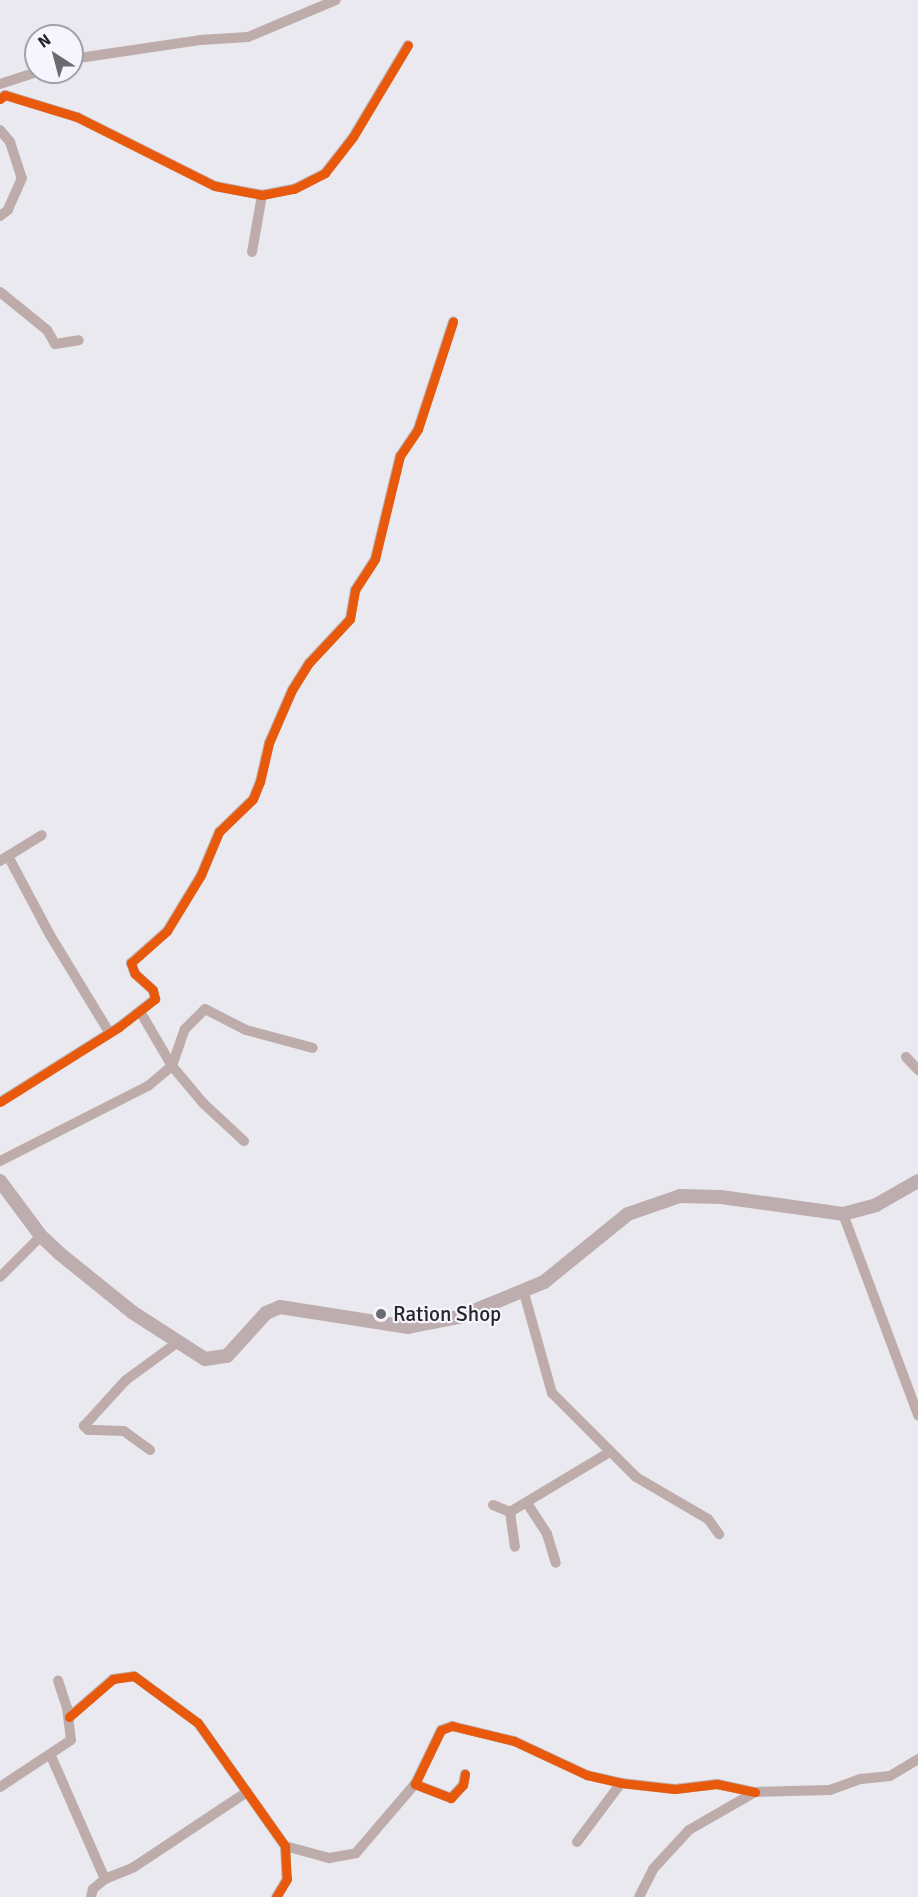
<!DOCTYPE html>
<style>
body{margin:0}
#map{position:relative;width:918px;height:1897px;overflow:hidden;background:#eae9ef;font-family:Signika,sans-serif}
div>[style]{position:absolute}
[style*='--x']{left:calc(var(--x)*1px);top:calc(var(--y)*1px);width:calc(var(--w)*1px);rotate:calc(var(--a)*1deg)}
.minor>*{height:10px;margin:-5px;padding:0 5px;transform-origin:5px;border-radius:5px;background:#bdacaa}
.major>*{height:14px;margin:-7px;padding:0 7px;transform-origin:7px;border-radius:7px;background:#bdadae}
.cycleway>*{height:9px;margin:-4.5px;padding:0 4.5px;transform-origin:4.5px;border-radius:4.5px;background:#e8590c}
.dots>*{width:16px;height:16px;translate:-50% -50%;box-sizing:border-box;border:3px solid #f6f4fd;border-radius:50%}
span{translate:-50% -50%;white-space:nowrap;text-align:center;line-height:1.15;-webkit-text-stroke:4.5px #f6f4fd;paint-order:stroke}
.poi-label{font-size:21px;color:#262529}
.left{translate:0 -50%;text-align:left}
.north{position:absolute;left:24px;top:24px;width:60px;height:60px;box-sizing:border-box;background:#f6f4fd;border:2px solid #a3a1a8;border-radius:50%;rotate:324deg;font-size:16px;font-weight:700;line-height:24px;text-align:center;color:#262529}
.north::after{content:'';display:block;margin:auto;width:21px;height:27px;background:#6b6a6e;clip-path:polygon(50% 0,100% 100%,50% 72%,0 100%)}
</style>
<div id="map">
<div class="minor">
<i style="--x:72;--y:59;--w:129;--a:-8.4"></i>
<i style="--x:200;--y:40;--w:48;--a:-3.6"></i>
<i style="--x:248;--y:37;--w:95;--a:-22.8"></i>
<i style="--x:0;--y:84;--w:38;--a:-18"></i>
<i style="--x:0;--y:99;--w:6;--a:-39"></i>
<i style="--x:5;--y:95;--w:75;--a:17"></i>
<i style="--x:77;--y:117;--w:154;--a:26.6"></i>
<i style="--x:215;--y:186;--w:48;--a:10.8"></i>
<i style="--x:262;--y:195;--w:33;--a:-11"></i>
<i style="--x:294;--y:189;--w:35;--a:-27"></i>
<i style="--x:325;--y:173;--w:46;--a:-52.1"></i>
<i style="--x:353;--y:137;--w:107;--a:-59.1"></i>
<i style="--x:0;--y:130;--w:16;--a:50"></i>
<i style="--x:10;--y:142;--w:38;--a:72"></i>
<i style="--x:22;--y:178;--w:35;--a:114"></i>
<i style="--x:8;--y:210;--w:10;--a:143"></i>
<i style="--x:252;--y:252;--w:58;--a:-80"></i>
<i style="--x:0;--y:292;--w:60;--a:39"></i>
<i style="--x:47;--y:330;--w:16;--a:60"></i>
<i style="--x:55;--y:344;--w:24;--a:-9"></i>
<i style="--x:8;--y:856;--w:89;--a:62"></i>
<i style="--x:50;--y:935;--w:114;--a:58.7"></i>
<i style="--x:0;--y:861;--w:49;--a:-31.8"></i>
<i style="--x:141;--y:1013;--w:61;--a:59.7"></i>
<i style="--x:172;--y:1066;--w:48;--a:50"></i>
<i style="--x:203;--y:1103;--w:56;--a:42.8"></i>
<i style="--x:906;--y:1057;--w:18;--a:47"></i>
<i style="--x:0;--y:1102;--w:141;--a:-32.2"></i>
<i style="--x:119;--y:1027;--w:46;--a:-37.9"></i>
<i style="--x:155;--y:999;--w:9;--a:-103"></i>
<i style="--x:153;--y:990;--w:24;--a:-138"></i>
<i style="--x:135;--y:974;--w:12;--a:-110"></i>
<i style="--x:131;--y:963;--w:48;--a:-41.6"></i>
<i style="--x:167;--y:931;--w:66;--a:-58.7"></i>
<i style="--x:201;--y:875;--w:47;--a:-67.3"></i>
<i style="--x:219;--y:832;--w:47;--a:-44.1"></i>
<i style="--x:253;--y:799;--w:18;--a:-68"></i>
<i style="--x:260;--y:782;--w:40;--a:-77"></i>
<i style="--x:269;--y:743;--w:58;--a:-66.5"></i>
<i style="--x:292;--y:690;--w:32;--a:-58"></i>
<i style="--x:309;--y:663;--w:60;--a:-47"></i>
<i style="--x:350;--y:619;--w:29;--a:-80"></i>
<i style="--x:355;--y:590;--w:37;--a:-57"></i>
<i style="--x:375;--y:559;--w:106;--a:-76.4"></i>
<i style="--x:400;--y:456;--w:32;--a:-56"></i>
<i style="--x:418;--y:429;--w:113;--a:-71.9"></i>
<i style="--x:0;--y:1161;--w:166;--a:-26.9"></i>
<i style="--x:148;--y:1086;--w:31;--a:-40"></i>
<i style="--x:172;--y:1066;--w:39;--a:-71"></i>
<i style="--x:185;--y:1029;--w:28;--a:-45"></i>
<i style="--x:205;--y:1009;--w:46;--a:27.1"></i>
<i style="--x:246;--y:1030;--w:69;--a:15"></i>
<i style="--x:843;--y:1214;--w:215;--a:69.5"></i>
<i style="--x:0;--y:1277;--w:58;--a:-45"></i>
<i style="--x:524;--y:1293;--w:104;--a:74.4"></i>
<i style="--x:552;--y:1393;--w:119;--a:45"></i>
<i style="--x:636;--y:1477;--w:83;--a:30.3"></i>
<i style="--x:708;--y:1519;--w:19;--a:54"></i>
<i style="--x:150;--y:1450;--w:32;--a:-144"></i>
<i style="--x:124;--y:1431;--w:36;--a:-178"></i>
<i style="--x:88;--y:1430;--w:6;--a:-135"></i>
<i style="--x:84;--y:1426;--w:62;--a:-47.6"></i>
<i style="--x:126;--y:1380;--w:64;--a:-36.2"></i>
<i style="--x:527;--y:1503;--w:37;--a:57"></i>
<i style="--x:547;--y:1534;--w:30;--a:73"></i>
<i style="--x:493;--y:1505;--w:18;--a:22"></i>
<i style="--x:510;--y:1512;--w:114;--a:-31"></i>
<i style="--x:510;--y:1512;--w:35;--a:82"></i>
<i style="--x:69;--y:1717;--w:58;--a:-40.8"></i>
<i style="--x:113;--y:1679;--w:21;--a:-8"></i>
<i style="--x:134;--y:1676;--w:79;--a:36.3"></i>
<i style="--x:198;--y:1723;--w:151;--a:54.7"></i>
<i style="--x:285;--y:1846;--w:33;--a:87"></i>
<i style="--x:287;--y:1879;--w:21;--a:121"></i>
<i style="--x:51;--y:1756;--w:134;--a:66.3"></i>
<i style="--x:105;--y:1879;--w:16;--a:140"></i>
<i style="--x:93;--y:1889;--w:8;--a:104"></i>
<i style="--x:465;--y:1774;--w:11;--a:100"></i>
<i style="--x:463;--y:1785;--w:18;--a:133"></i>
<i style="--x:451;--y:1798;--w:39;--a:-159"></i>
<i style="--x:415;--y:1784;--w:60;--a:-64.3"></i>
<i style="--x:441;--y:1730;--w:12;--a:-20"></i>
<i style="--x:452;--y:1726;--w:64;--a:13.6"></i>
<i style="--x:514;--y:1741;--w:81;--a:25"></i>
<i style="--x:587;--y:1775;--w:35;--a:13"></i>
<i style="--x:621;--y:1783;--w:54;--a:6.3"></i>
<i style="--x:675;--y:1789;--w:42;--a:-6.8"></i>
<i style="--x:717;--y:1784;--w:39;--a:12"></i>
<i style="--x:0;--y:1787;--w:85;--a:-33.5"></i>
<i style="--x:71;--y:1740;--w:32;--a:-97"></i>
<i style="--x:67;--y:1708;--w:29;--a:-108"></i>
<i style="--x:577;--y:1842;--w:74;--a:-53.3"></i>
<i style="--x:285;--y:1846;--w:46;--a:15.3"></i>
<i style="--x:329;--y:1858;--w:27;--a:-10"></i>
<i style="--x:356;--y:1853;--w:91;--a:-49.5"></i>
<i style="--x:105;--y:1879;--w:31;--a:-22"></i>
<i style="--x:134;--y:1867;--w:136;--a:-33.6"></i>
<i style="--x:639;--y:1897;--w:31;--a:-63"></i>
<i style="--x:653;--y:1869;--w:53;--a:-47.3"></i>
<i style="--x:689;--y:1830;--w:76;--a:-29.9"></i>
<i style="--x:755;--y:1792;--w:75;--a:-1.5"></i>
<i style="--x:830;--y:1790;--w:33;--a:-20"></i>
<i style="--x:861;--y:1779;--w:29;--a:-6"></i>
<i style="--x:890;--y:1776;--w:33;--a:-31"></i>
</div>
<div class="major">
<i style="--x:0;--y:1181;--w:69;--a:53.3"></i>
<i style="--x:41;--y:1236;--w:25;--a:43"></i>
<i style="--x:59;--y:1253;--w:94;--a:38.9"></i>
<i style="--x:132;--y:1312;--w:87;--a:32.8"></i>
<i style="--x:205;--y:1359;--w:22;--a:-8"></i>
<i style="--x:227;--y:1356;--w:58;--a:-47.8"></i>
<i style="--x:266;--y:1313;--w:15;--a:-23"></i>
<i style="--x:280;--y:1307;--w:130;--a:8.9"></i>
<i style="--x:408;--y:1327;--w:52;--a:-11.1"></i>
<i style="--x:459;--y:1317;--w:92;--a:-22.4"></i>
<i style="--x:544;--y:1282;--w:108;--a:-39"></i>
<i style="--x:628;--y:1214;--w:55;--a:-19.1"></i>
<i style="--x:680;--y:1196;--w:41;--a:1.4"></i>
<i style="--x:721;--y:1197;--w:123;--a:7.9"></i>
<i style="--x:843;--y:1214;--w:34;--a:-15"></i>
<i style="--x:876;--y:1205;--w:48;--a:-29.7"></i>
</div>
<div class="cycleway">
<i style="--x:0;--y:99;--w:6;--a:-39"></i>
<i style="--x:5;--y:95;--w:75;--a:17"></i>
<i style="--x:77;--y:117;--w:154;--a:26.6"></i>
<i style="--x:215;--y:186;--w:48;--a:10.8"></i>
<i style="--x:262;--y:195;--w:33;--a:-11"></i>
<i style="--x:294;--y:189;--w:35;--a:-27"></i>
<i style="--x:325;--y:173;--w:46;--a:-52.1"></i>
<i style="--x:353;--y:137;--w:107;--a:-59.1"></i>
<i style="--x:0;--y:1102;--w:141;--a:-32.2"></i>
<i style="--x:119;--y:1027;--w:46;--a:-37.9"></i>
<i style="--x:155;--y:999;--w:9;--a:-103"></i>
<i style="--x:153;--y:990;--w:24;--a:-138"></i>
<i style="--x:135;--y:974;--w:12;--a:-110"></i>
<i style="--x:131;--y:963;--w:48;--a:-41.6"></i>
<i style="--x:167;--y:931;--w:66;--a:-58.7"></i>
<i style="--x:201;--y:875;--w:47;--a:-67.3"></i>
<i style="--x:219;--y:832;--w:47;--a:-44.1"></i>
<i style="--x:253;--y:799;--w:18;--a:-68"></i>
<i style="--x:260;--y:782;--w:40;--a:-77"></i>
<i style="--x:269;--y:743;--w:58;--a:-66.5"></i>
<i style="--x:292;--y:690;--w:32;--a:-58"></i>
<i style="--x:309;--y:663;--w:60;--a:-47"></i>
<i style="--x:350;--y:619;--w:29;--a:-80"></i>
<i style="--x:355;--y:590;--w:37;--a:-57"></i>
<i style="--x:375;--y:559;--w:106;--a:-76.4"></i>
<i style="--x:400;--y:456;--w:32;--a:-56"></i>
<i style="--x:418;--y:429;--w:113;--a:-71.9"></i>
<i style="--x:69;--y:1717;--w:58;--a:-40.8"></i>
<i style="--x:113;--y:1679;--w:21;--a:-8"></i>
<i style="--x:134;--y:1676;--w:79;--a:36.3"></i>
<i style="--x:198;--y:1723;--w:151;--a:54.7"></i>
<i style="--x:285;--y:1846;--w:33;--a:87"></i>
<i style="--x:287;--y:1879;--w:21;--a:121"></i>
<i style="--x:465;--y:1774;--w:11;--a:100"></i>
<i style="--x:463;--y:1785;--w:18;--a:133"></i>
<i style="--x:451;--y:1798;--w:39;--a:-159"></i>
<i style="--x:415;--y:1784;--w:60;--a:-64.3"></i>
<i style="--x:441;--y:1730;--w:12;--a:-20"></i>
<i style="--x:452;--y:1726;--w:64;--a:13.6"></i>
<i style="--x:514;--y:1741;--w:81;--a:25"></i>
<i style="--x:587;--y:1775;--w:35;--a:13"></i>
<i style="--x:621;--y:1783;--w:54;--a:6.3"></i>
<i style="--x:675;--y:1789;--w:42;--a:-6.8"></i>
<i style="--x:717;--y:1784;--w:39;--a:12"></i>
</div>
<div class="dots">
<i style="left:381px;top:1314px;background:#6b6a6e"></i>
</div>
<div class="poi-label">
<span class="left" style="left:393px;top:1314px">Ration Shop</span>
</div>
<div class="north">N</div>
</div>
